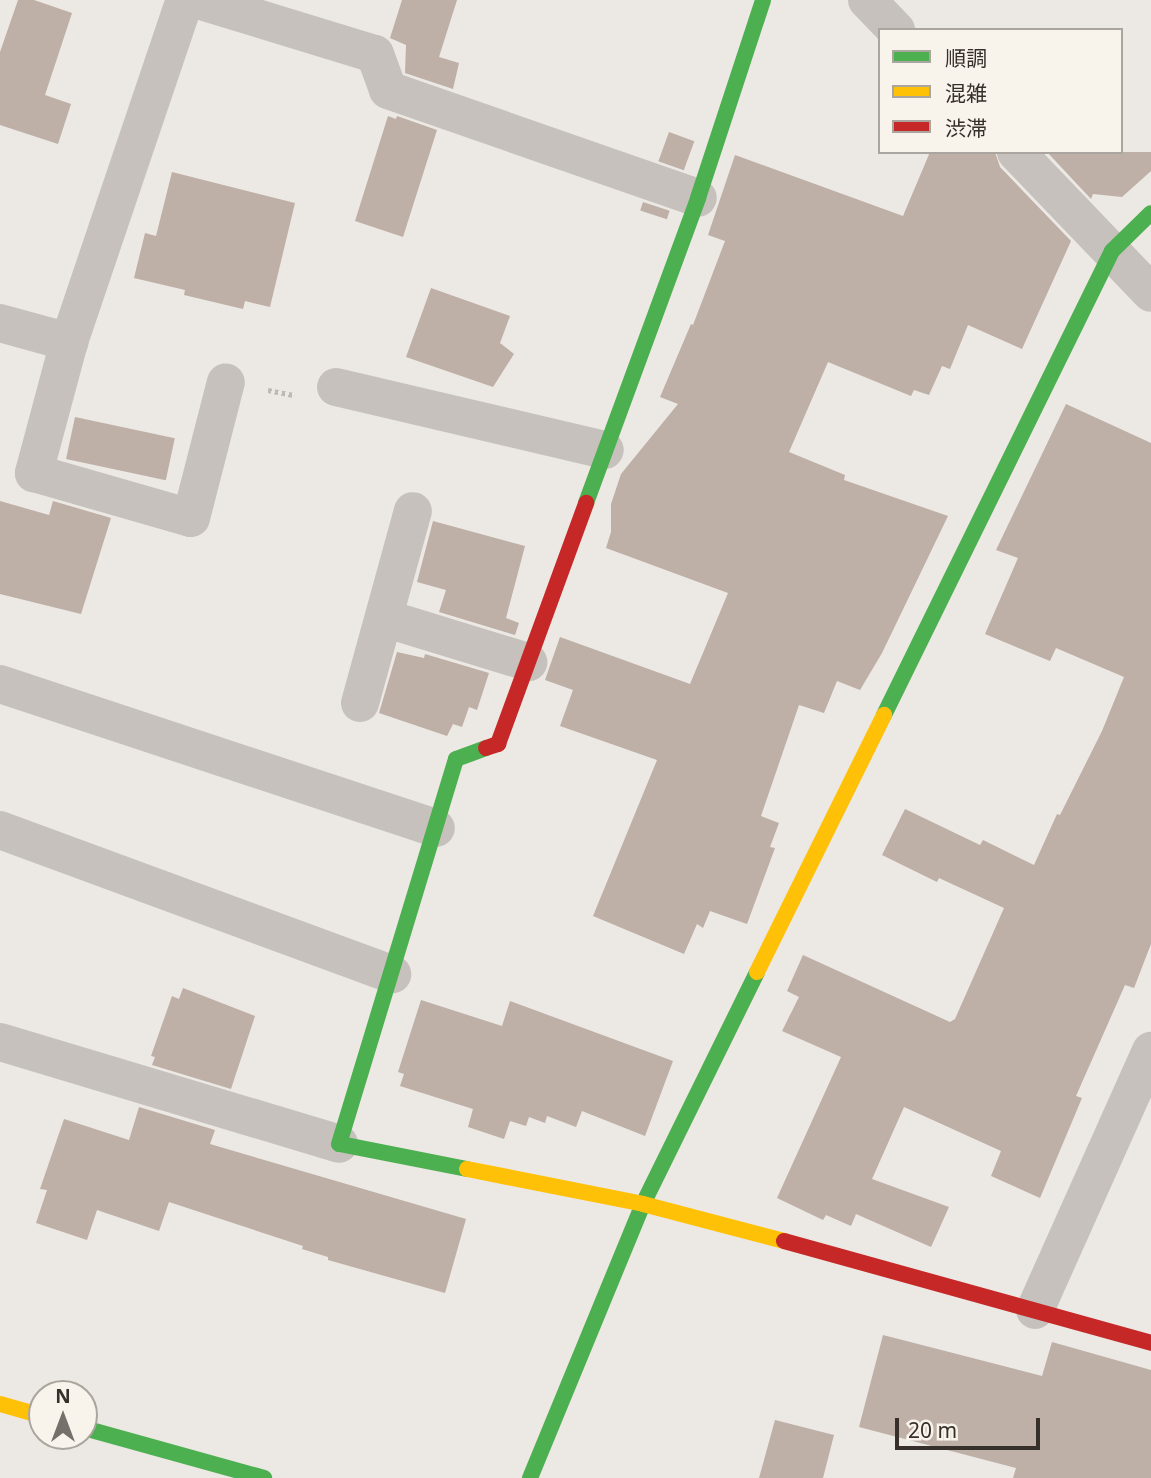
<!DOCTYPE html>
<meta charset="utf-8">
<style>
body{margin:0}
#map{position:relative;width:1151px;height:1478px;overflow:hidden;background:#ece8e3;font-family:"Noto Sans","Noto Sans JP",sans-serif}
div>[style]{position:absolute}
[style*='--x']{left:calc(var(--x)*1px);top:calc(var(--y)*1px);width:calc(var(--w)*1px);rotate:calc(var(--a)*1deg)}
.building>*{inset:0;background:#beafa7;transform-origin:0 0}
.path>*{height:4.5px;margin-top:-2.25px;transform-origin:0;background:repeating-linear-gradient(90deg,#beb9b5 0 3.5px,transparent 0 7px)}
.street>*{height:38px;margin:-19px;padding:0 19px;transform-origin:19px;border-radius:19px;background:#c6c1bc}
.fast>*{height:16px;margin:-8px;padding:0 8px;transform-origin:8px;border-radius:8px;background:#4caf50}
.slow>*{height:16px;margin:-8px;padding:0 8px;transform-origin:8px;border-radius:8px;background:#ffc107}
.jam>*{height:16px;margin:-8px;padding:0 8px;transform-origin:8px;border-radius:8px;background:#c62828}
span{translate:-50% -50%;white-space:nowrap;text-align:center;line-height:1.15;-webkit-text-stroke:7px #f8f3eb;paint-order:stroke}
.legend{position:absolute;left:878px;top:28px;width:245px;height:126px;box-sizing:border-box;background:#f8f3eb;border:2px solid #aaa59e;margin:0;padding:9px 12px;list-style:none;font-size:21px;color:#362f2a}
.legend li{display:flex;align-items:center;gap:14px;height:35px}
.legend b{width:35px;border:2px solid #aaa59e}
.north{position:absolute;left:28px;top:1380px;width:70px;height:70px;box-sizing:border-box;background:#f8f3eb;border:2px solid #aaa59e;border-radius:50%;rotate:0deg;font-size:19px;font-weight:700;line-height:28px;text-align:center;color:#362f2a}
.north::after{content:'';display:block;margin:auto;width:24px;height:32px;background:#76706b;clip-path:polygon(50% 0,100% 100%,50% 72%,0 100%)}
.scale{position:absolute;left:895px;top:1418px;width:145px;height:32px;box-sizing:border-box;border:4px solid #362f2a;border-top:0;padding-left:9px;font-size:21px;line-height:24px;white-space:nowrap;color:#362f2a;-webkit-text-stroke:5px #f8f3eb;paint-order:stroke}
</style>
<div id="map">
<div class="building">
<i style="clip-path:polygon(18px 0,34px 0,72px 13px,45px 95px,71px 104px,58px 144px,0 125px,0 52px)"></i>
<i style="clip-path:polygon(402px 0,457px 0,439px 57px,459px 63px,453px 89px,405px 73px,406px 45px,390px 38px)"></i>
<i style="clip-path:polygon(388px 116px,396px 119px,397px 116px,437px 130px,403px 237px,355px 221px)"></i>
<i style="left:669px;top:132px;width:27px;height:31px;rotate:20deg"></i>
<i style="clip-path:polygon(930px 152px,995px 152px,1000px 167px,1071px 241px,1022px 349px,968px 325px,950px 369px,942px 366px,929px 395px,914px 390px,911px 396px,828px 362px,789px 452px,845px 475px,844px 480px,948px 516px,882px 653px,860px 690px,837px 681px,824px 713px,799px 705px,761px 816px,779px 823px,770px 847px,775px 848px,747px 924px,710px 911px,703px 928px,697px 924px,684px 954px,593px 916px,657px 760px,560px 726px,573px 690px,545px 680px,560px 637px,690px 684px,728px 593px,606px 548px,611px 532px,611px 504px,621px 474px,678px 404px,660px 397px,691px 324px,693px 325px,725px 241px,708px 235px,735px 155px,903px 216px)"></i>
<i style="clip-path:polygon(1047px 152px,1151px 152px,1151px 171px,1122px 197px,1093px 194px,1091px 199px)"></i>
<i style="clip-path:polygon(172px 172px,295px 203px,270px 307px,245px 301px,243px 309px,184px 295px,185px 290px,134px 278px,145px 233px,156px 236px)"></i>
<i style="left:643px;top:202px;width:28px;height:9px;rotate:18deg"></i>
<i style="clip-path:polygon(431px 288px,510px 316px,500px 343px,514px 354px,493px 387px,406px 357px)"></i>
<i style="clip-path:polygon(1066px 404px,1151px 443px,1151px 944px,1134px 988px,1125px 985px,1076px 1096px,1082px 1098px,1040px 1198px,991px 1176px,1001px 1151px,904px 1107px,872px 1179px,949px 1207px,931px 1247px,856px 1214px,851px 1226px,826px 1215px,823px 1220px,777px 1198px,841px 1057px,782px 1031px,799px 997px,787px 991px,803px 955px,950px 1022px,955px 1019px,1004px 908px,939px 878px,937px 882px,882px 855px,905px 809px,980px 845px,983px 840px,1034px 865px,1057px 814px,1060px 815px,1102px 731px,1124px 677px,1056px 648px,1050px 661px,985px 634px,1018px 558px,996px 550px)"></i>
<i style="left:75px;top:417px;width:102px;height:43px;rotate:12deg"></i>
<i style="clip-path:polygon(0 501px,49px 515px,53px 501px,111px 518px,81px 614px,0 594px)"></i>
<i style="clip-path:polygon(433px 521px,525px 546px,506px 618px,519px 623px,515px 635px,439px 612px,446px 590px,417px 582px)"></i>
<i style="clip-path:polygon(397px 652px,424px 658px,425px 654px,489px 673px,477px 710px,469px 707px,462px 727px,453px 724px,447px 736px,379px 713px)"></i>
<i style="clip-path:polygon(183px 988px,255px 1016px,231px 1089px,152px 1065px,155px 1057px,151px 1056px,172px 996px,179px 999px)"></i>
<i style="clip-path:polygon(421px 1000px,502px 1026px,510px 1001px,673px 1061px,645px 1136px,582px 1111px,576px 1127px,547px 1116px,545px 1123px,529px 1117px,526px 1126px,510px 1121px,504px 1139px,468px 1127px,473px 1109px,400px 1086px,404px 1074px,398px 1072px)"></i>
<i style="clip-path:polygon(139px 1107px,215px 1130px,210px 1144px,466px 1219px,445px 1293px,328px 1260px,328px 1257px,302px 1249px,303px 1246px,169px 1202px,159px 1231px,97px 1210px,87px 1240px,36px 1223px,47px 1190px,40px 1189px,64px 1119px,129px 1140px)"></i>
<i style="clip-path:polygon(883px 1335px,1042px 1376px,1052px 1342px,1151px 1370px,1151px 1478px,1013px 1478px,1016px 1468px,859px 1427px)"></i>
<i style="clip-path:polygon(775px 1420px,834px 1435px,823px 1478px,759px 1478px)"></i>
</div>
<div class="path">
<i style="--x:268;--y:390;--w:26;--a:11"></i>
</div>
<div class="street">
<i style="--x:198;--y:0;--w:185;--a:17"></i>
<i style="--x:375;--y:54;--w:38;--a:70"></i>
<i style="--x:388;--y:90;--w:328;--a:19.2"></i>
<i style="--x:867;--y:0;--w:42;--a:46"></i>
<i style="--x:1016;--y:152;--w:195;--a:46.2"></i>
<i style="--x:0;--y:323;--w:72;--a:15.4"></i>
<i style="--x:69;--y:342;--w:136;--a:105"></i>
<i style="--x:34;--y:473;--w:163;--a:16"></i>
<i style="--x:191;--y:518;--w:140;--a:-75.6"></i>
<i style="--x:69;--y:342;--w:361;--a:-71.3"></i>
<i style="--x:336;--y:387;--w:276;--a:13.2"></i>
<i style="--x:384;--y:618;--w:151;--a:17"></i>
<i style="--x:0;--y:684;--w:459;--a:18.3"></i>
<i style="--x:360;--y:703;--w:199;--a:-74.6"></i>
<i style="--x:0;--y:830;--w:418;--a:20.2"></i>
<i style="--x:0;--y:1042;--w:354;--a:16.7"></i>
<i style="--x:1035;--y:1310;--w:284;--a:-65.9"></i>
</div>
<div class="fast">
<i style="--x:586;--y:503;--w:325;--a:-69.8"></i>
<i style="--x:698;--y:198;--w:208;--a:-71.8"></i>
<i style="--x:884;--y:715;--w:517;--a:-63.83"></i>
<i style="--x:1112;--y:251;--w:54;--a:-44.3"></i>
<i style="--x:467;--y:1169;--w:130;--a:-168.9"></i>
<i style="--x:339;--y:1144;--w:402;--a:-73.1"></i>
<i style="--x:456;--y:759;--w:32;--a:-20"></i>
<i style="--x:84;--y:1428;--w:187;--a:15.5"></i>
<i style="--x:530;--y:1478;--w:296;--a:-67.6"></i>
<i style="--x:643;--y:1204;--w:258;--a:-63.8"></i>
</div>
<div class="slow">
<i style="--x:757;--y:972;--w:287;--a:-63.7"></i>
<i style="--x:467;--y:1169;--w:179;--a:11.2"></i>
<i style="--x:643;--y:1204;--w:146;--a:14.7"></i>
<i style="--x:0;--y:1404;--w:44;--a:15.9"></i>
</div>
<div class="jam">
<i style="--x:486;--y:748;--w:13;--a:-18"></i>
<i style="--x:498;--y:744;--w:257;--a:-69.9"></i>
<i style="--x:784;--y:1241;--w:381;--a:15.5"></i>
</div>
<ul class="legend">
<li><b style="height:9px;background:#4caf50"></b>順調</li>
<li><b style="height:9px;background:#ffc107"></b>混雑</li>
<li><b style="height:9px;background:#c62828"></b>渋滞</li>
</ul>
<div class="north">N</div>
<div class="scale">20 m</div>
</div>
